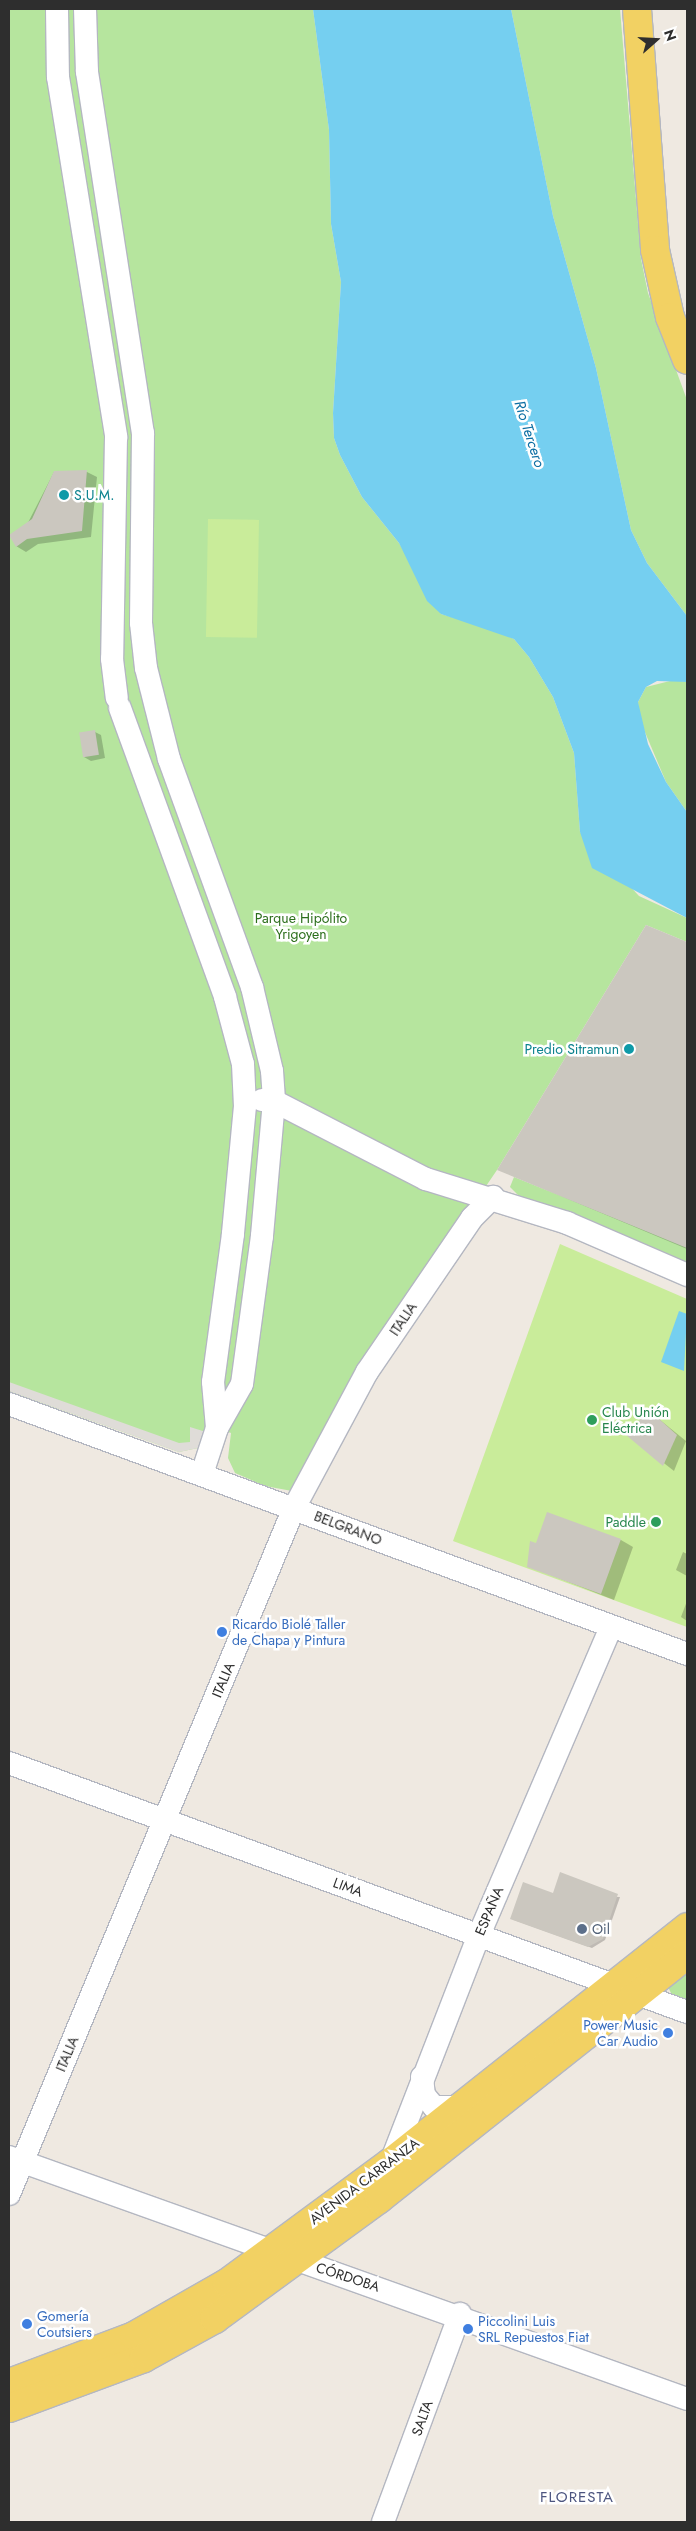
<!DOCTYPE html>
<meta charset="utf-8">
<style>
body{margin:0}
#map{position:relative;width:696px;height:2531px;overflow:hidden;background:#efe9e1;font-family:Jost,sans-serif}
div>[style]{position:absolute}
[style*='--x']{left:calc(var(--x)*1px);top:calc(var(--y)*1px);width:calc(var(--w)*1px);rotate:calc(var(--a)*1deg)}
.green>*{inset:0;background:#b6e59e}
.pitch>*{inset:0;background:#c9ec9a;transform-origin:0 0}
.plaza>*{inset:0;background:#dfdcd8}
.water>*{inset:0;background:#75cff0}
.shadow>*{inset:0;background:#0003}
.building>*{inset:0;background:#cbc7bf;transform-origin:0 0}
.roads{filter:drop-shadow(1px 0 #b4b7c1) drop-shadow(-1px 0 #b4b7c1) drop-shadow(0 1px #b4b7c1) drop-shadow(0 -1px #b4b7c1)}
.minor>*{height:22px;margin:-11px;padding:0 11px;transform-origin:11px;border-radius:11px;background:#fff}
.major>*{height:28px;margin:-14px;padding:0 14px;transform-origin:14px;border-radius:14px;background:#f2d163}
.dots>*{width:14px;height:14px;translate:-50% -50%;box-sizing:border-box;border:2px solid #fff;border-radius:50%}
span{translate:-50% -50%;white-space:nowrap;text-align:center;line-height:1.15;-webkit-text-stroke:5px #fff;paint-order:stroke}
.culture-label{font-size:14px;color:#0d838f}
.left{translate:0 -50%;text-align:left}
.right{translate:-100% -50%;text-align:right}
.park-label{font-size:14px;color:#2c6e1b}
.street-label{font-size:14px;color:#2e2e2e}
.leisure-label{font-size:14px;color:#27864d}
.shop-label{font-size:14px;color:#366cbe}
.service-label{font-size:14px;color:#4e5e75}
.water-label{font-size:15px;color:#0d6fa3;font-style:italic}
.neighbourhood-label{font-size:15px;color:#4d5680;letter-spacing:1px}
.frame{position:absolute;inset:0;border:10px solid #2e2e2e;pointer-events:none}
.north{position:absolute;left:631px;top:15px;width:50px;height:50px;-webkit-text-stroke:4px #fff;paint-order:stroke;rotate:71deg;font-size:14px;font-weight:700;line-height:20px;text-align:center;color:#2e2e2e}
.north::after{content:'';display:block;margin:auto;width:18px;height:22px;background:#2e2e2e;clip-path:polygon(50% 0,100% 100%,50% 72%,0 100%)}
</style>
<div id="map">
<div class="green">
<i style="clip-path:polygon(9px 9px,313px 9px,329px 130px,331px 224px,341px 282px,333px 413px,334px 438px,340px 455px,362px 497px,399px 543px,441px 614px,496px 630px,514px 639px,529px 657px,553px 697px,574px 753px,580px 832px,639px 896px,687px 918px,687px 942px,646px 925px,497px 1170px,364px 1365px,292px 1491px,265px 1486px,235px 1473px,228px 1458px,231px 1433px,206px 1424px,198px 1448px,179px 1452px,9px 1391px)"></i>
<i style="clip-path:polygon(511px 9px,620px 9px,641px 259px,648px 293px,687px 400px,687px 616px,647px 563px,631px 530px,596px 368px,553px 216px)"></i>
<i style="clip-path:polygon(674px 680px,687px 682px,687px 812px,666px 782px,639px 718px,638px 702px,646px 687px)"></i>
<i style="clip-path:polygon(514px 1177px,687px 1247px,687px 1264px,518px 1195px,510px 1187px)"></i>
<i style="clip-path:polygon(687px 1966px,687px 2002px,672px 1995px,668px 1987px)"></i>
</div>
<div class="pitch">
<i style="left:208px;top:519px;width:51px;height:118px;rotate:1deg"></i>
<i style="clip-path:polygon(560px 1244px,687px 1299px,687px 1627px,453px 1541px)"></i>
</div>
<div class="plaza">
<i style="clip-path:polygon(9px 1382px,179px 1443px,190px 1442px,190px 1427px,206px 1432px,198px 1448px,179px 1452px,9px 1391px)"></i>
</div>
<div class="water">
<i style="clip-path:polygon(313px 9px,511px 9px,553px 216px,596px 368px,631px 530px,647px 563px,687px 616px,687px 682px,657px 681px,646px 687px,638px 702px,648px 744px,666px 782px,687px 812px,687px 918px,592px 868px,580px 832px,574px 753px,553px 697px,529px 657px,514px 639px,441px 614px,427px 601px,399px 543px,362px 497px,340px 455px,334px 438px,333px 413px,341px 282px,331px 224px,329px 130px)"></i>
<i style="clip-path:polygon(679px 1311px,687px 1314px,684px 1371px,661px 1362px)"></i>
</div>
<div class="shadow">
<i style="clip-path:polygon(54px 472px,87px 472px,97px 477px,91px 537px,38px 544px,26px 552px,16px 546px)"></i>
<i style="clip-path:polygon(95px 732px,101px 735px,105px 758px,91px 761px,84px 757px)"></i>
<i style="clip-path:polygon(647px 927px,687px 944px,687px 1249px,499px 1170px)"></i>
<i style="clip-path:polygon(649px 1411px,686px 1441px,674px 1471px,628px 1435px)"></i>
<i style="clip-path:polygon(621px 1540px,633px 1547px,614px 1600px,528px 1566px,537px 1544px)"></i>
<i style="clip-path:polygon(683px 1552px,687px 1554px,687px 1576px,676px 1570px)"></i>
<i style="clip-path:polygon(687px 1601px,687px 1621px,681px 1617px)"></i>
<i style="clip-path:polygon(554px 1895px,620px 1897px,605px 1940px,592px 1948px,514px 1920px)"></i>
</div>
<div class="building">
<i style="clip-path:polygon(87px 470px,82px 531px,27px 539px,16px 547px,9px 535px,32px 519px,54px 471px)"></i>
<i style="left:95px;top:730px;width:25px;height:16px;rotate:81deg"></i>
<i style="clip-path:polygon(646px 925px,687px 942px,687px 1248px,497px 1170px)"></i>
<i style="clip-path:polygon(649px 1410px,677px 1435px,663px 1466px,626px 1435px)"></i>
<i style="clip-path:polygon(547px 1512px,621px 1539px,601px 1594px,527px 1567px,530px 1541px,536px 1543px)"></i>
<i style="clip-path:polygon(560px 1872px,618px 1894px,603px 1939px,588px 1947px,510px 1919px,523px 1882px,553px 1893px)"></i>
</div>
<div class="roads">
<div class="minor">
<i style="--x:57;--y:9;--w:68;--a:89.2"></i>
<i style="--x:58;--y:77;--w:365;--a:80.8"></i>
<i style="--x:116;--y:437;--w:222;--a:91"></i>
<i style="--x:112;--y:659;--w:39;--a:83"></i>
<i style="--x:85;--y:9;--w:63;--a:88.2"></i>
<i style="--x:87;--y:72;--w:365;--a:81.2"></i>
<i style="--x:143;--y:433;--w:190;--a:90.6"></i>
<i style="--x:141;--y:623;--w:45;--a:83.7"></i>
<i style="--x:146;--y:668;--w:94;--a:75.8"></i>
<i style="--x:169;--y:759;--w:243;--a:70"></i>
<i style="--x:252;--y:987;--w:86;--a:76.6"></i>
<i style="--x:272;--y:1071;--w:30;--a:86"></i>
<i style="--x:274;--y:1101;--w:136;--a:95.1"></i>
<i style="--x:262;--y:1236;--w:149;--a:97.7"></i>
<i style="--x:242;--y:1384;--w:51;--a:119.6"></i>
<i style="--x:217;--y:1428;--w:48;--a:108.1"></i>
<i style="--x:120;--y:708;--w:307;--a:70"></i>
<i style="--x:225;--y:997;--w:69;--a:75"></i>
<i style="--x:243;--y:1064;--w:42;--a:87.3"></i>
<i style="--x:245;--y:1106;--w:129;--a:95.4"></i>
<i style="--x:233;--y:1234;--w:149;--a:97.7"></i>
<i style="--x:213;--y:1382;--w:46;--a:85"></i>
<i style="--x:262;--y:1100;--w:12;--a:5"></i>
<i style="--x:274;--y:1101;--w:171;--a:27.2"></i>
<i style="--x:426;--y:1179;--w:148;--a:17.3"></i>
<i style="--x:567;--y:1223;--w:131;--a:23.4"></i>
<i style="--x:9;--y:1404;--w:723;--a:20.24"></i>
<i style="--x:9;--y:1763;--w:722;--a:20.17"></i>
<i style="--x:422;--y:2077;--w:18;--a:84"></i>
<i style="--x:424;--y:2095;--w:16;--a:50"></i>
<i style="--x:434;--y:2107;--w:21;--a:0"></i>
<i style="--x:455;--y:2107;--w:12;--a:-31"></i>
<i style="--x:9;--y:2157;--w:720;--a:19.64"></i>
<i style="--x:389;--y:2167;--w:249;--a:-68.8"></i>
<i style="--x:479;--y:1935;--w:335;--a:-66.8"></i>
<i style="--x:9;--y:2194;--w:743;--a:-67.44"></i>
<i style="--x:294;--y:1508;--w:154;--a:-61.8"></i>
<i style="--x:367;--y:1372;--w:186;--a:-55.7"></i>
<i style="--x:472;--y:1218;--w:30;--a:-45"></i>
<i style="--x:383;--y:2522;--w:222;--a:-69.7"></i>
</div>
<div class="major">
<i style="--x:637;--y:9;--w:242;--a:85.7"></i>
<i style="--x:655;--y:250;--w:69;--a:77.4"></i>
<i style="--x:670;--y:317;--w:46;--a:68.4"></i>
<i style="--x:9;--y:2383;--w:134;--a:-20.6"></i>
<i style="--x:134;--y:2336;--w:107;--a:-29.7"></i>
<i style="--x:227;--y:2283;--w:204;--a:-36.4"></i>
<i style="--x:391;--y:2162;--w:378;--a:-38.4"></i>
<i style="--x:9;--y:2408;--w:144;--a:-20.3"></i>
<i style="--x:144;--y:2358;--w:81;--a:-28.8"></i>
<i style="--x:215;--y:2319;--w:203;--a:-36.2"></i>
<i style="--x:379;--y:2199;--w:393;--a:-38.4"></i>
</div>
</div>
<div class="dots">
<i style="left:64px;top:495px;background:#0f9aa8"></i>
<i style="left:629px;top:1049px;background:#0f9aa8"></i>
<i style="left:592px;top:1420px;background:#2e9e5b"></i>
<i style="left:656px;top:1522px;background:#2e9e5b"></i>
<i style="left:222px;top:1632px;background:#3f7fe0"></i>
<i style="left:582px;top:1929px;background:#5c6f8a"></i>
<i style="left:668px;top:2033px;background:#3f7fe0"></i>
<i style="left:27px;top:2324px;background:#3f7fe0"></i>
<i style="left:468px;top:2329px;background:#3f7fe0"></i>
</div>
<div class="culture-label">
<span class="left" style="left:74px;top:495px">S.U.M.</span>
<span class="right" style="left:619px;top:1049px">Predio Sitramun</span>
</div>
<div class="park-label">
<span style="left:301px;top:926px">Parque Hipólito<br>Yrigoyen</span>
</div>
<div class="street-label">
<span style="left:403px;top:1319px;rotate:-56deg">ITALIA</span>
<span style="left:348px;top:1528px;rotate:21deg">BELGRANO</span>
<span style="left:223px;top:1680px;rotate:-67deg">ITALIA</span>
<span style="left:348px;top:1887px;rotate:20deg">LIMA</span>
<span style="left:489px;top:1911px;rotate:-67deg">ESPAÑA</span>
<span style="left:67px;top:2054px;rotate:-67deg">ITALIA</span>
<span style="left:364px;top:2181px;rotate:-37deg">AVENIDA CARRANZA</span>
<span style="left:348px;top:2277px;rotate:18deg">CÓRDOBA</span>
<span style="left:422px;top:2418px;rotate:-70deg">SALTA</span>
</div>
<div class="leisure-label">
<span class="left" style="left:602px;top:1420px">Club Unión<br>Eléctrica</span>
<span class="right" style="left:646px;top:1522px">Paddle</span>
</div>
<div class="shop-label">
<span class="left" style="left:232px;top:1632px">Ricardo Biolé Taller<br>de Chapa y Pintura</span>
<span class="right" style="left:658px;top:2033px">Power Music<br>Car Audio</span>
<span class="left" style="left:37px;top:2324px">Gomería<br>Coutsiers</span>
<span class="left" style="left:478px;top:2329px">Piccolini Luis<br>SRL Repuestos Fiat</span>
</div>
<div class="service-label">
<span class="left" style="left:592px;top:1929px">Oil</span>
</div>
<div class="water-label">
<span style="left:529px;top:434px;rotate:72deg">Río Tercero</span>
</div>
<div class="neighbourhood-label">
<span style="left:577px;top:2498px">FLORESTA</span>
</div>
<div class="frame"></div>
<div class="north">N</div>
</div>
